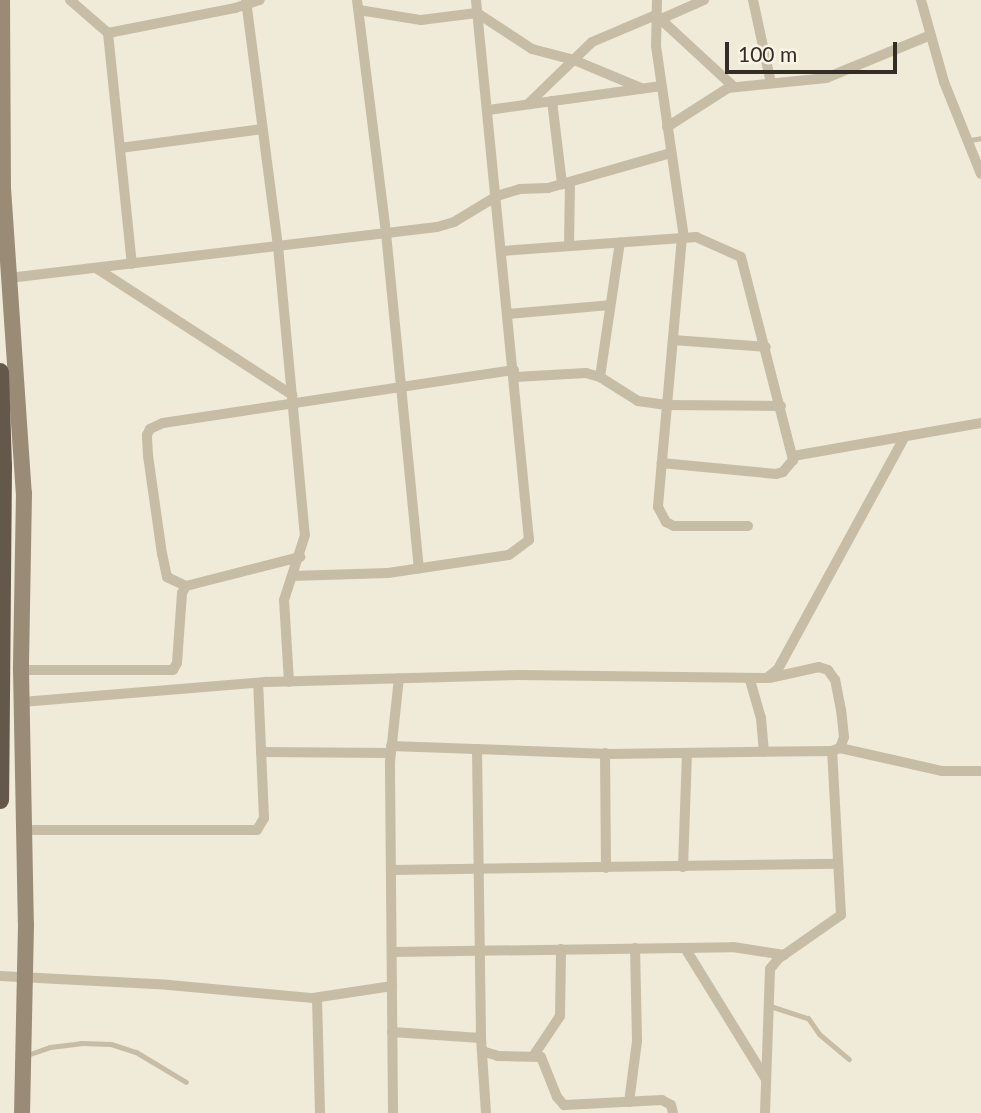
<!DOCTYPE html>
<style>
body{margin:0}
#map{position:relative;width:981px;height:1113px;overflow:hidden;background:#f0ead8;font-family:Lato,sans-serif}
div>[style]{position:absolute}
[style*='--x']{left:calc(var(--x)*1px);top:calc(var(--y)*1px);width:calc(var(--w)*1px);rotate:calc(var(--a)*1deg)}
.service>*{height:5px;margin:-2.5px;padding:0 2.5px;transform-origin:2.5px;border-radius:2.5px;background:#c7bca5}
.minor>*{height:10px;margin:-5px;padding:0 5px;transform-origin:5px;border-radius:5px;background:#c7bca5}
.secondary>*{height:16px;margin:-8px;padding:0 8px;transform-origin:8px;border-radius:8px;background:#9a8b77}
.trunk>*{height:18px;margin:-9px;padding:0 9px;transform-origin:9px;border-radius:9px;background:#64584a}
span{translate:-50% -50%;white-space:nowrap;text-align:center;line-height:1.15;-webkit-text-stroke:5px #f8f3e4;paint-order:stroke}
.scale{position:absolute;left:725px;top:42px;width:172px;height:32px;box-sizing:border-box;border:4px solid #332d26;border-top:0;padding-left:9px;font-size:21px;line-height:24px;white-space:nowrap;color:#332d26;-webkit-text-stroke:5px #f8f3e4;paint-order:stroke}
</style>
<div id="map">
<div class="service">
<i style="--x:970;--y:140;--w:11;--a:-10"></i>
<i style="--x:770;--y:1006;--w:40;--a:18"></i>
<i style="--x:808;--y:1018;--w:19;--a:55"></i>
<i style="--x:819;--y:1034;--w:39;--a:40"></i>
<i style="--x:27;--y:1055;--w:24;--a:-19"></i>
<i style="--x:50;--y:1047;--w:31;--a:-7"></i>
<i style="--x:81;--y:1043;--w:30;--a:2"></i>
<i style="--x:111;--y:1044;--w:26;--a:18"></i>
<i style="--x:136;--y:1052;--w:58;--a:31"></i>
</div>
<div class="minor">
<i style="--x:70;--y:0;--w:50;--a:41"></i>
<i style="--x:108;--y:33;--w:232;--a:84.1"></i>
<i style="--x:246;--y:0;--w:248;--a:82.6"></i>
<i style="--x:278;--y:246;--w:290;--a:84.7"></i>
<i style="--x:305;--y:535;--w:68;--a:107.9"></i>
<i style="--x:284;--y:600;--w:82;--a:86.5"></i>
<i style="--x:357;--y:0;--w:235;--a:82.9"></i>
<i style="--x:386;--y:233;--w:337;--a:84.4"></i>
<i style="--x:657;--y:0;--w:46;--a:91.2"></i>
<i style="--x:656;--y:46;--w:193;--a:81.7"></i>
<i style="--x:753;--y:0;--w:85;--a:77.8"></i>
<i style="--x:921;--y:0;--w:85;--a:74.3"></i>
<i style="--x:944;--y:82;--w:99;--a:68.1"></i>
<i style="--x:359;--y:10;--w:63;--a:9.2"></i>
<i style="--x:421;--y:20;--w:56;--a:-7.1"></i>
<i style="--x:477;--y:13;--w:66;--a:33.2"></i>
<i style="--x:532;--y:49;--w:43;--a:14.7"></i>
<i style="--x:574;--y:60;--w:73;--a:22.7"></i>
<i style="--x:661;--y:19;--w:47;--a:-23.8"></i>
<i style="--x:108;--y:33;--w:129;--a:-11.1"></i>
<i style="--x:235;--y:8;--w:26;--a:-18"></i>
<i style="--x:552;--y:101;--w:84;--a:83.1"></i>
<i style="--x:528;--y:104;--w:89;--a:-44.1"></i>
<i style="--x:592;--y:42;--w:69;--a:-22.9"></i>
<i style="--x:656;--y:15;--w:105;--a:42.7"></i>
<i style="--x:488;--y:110;--w:175;--a:-7.9"></i>
<i style="--x:667;--y:127;--w:72;--a:-32.6"></i>
<i style="--x:728;--y:88;--w:99;--a:-5.8"></i>
<i style="--x:826;--y:78;--w:113;--a:-22.3"></i>
<i style="--x:120;--y:148;--w:143;--a:-7.6"></i>
<i style="--x:682;--y:237;--w:271;--a:95.1"></i>
<i style="--x:658;--y:507;--w:17;--a:62"></i>
<i style="--x:666;--y:522;--w:9;--a:27"></i>
<i style="--x:674;--y:526;--w:74;--a:0"></i>
<i style="--x:569;--y:246;--w:64;--a:-89.1"></i>
<i style="--x:502;--y:251;--w:195;--a:-4.1"></i>
<i style="--x:696;--y:237;--w:49;--a:24"></i>
<i style="--x:741;--y:257;--w:210;--a:75.6"></i>
<i style="--x:793;--y:460;--w:16;--a:130"></i>
<i style="--x:783;--y:472;--w:7;--a:164"></i>
<i style="--x:776;--y:474;--w:115;--a:-174.5"></i>
<i style="--x:96;--y:268;--w:234;--a:32.9"></i>
<i style="--x:9;--y:278;--w:431;--a:-6.8"></i>
<i style="--x:437;--y:227;--w:18;--a:-16"></i>
<i style="--x:454;--y:222;--w:50;--a:-31.2"></i>
<i style="--x:497;--y:196;--w:24;--a:-17"></i>
<i style="--x:520;--y:189;--w:28;--a:-2"></i>
<i style="--x:548;--y:188;--w:128;--a:-15.9"></i>
<i style="--x:508;--y:314;--w:102;--a:-5"></i>
<i style="--x:673;--y:340;--w:93;--a:4.3"></i>
<i style="--x:515;--y:377;--w:71;--a:-3.2"></i>
<i style="--x:586;--y:373;--w:15;--a:16"></i>
<i style="--x:600;--y:377;--w:45;--a:32.3"></i>
<i style="--x:638;--y:401;--w:29;--a:8"></i>
<i style="--x:667;--y:405;--w:114;--a:0.5"></i>
<i style="--x:600;--y:377;--w:136;--a:-81.6"></i>
<i style="--x:793;--y:456;--w:191;--a:-10"></i>
<i style="--x:292;--y:576;--w:96;--a:-1.8"></i>
<i style="--x:388;--y:573;--w:122;--a:-8.5"></i>
<i style="--x:509;--y:555;--w:25;--a:-37"></i>
<i style="--x:529;--y:540;--w:543;--a:-95.61"></i>
<i style="--x:186;--y:586;--w:21;--a:-155"></i>
<i style="--x:167;--y:577;--w:24;--a:-102"></i>
<i style="--x:162;--y:554;--w:99;--a:-98.1"></i>
<i style="--x:148;--y:456;--w:21;--a:-93"></i>
<i style="--x:147;--y:435;--w:7;--a:-63"></i>
<i style="--x:150;--y:429;--w:14;--a:-25"></i>
<i style="--x:163;--y:423;--w:355;--a:-8.6"></i>
<i style="--x:21;--y:670;--w:152;--a:0"></i>
<i style="--x:173;--y:670;--w:8;--a:-60"></i>
<i style="--x:177;--y:663;--w:70;--a:-85.9"></i>
<i style="--x:182;--y:593;--w:8;--a:-60"></i>
<i style="--x:186;--y:586;--w:118;--a:-14.3"></i>
<i style="--x:750;--y:680;--w:40;--a:74"></i>
<i style="--x:761;--y:718;--w:34;--a:85"></i>
<i style="--x:22;--y:702;--w:246;--a:-4.7"></i>
<i style="--x:267;--y:682;--w:252;--a:-1.6"></i>
<i style="--x:519;--y:675;--w:248;--a:0.7"></i>
<i style="--x:767;--y:678;--w:14;--a:-39"></i>
<i style="--x:778;--y:669;--w:265;--a:-61.4"></i>
<i style="--x:391;--y:746;--w:218;--a:2.1"></i>
<i style="--x:609;--y:754;--w:223;--a:-0.8"></i>
<i style="--x:832;--y:751;--w:9;--a:-21"></i>
<i style="--x:840;--y:748;--w:12;--a:-70"></i>
<i style="--x:844;--y:737;--w:27;--a:-96"></i>
<i style="--x:841;--y:710;--w:31;--a:-101"></i>
<i style="--x:835;--y:680;--w:12;--a:-125"></i>
<i style="--x:828;--y:670;--w:9;--a:-162"></i>
<i style="--x:819;--y:667;--w:50;--a:167.3"></i>
<i style="--x:840;--y:748;--w:105;--a:12.7"></i>
<i style="--x:942;--y:771;--w:39;--a:0"></i>
<i style="--x:477;--y:749;--w:289;--a:89.2"></i>
<i style="--x:481;--y:1038;--w:75;--a:86.2"></i>
<i style="--x:261;--y:752;--w:129;--a:0.4"></i>
<i style="--x:605;--y:753;--w:115;--a:89.5"></i>
<i style="--x:23;--y:830;--w:234;--a:0"></i>
<i style="--x:257;--y:830;--w:14;--a:-60"></i>
<i style="--x:264;--y:818;--w:135;--a:-92.5"></i>
<i style="--x:683;--y:867;--w:114;--a:-88"></i>
<i style="--x:391;--y:870;--w:447;--a:-0.8"></i>
<i style="--x:685;--y:948;--w:154;--a:58.3"></i>
<i style="--x:392;--y:952;--w:341;--a:-0.8"></i>
<i style="--x:733;--y:947;--w:52;--a:8.9"></i>
<i style="--x:0;--y:976;--w:169;--a:3"></i>
<i style="--x:169;--y:985;--w:145;--a:5.2"></i>
<i style="--x:313;--y:998;--w:80;--a:-8.6"></i>
<i style="--x:317;--y:998;--w:115;--a:88.5"></i>
<i style="--x:392;--y:1032;--w:89;--a:3.9"></i>
<i style="--x:482;--y:1051;--w:17;--a:17"></i>
<i style="--x:498;--y:1056;--w:43;--a:1.3"></i>
<i style="--x:541;--y:1057;--w:43;--a:68.2"></i>
<i style="--x:557;--y:1097;--w:11;--a:49"></i>
<i style="--x:564;--y:1105;--w:98;--a:-2.9"></i>
<i style="--x:662;--y:1100;--w:10;--a:29"></i>
<i style="--x:671;--y:1105;--w:8;--a:76"></i>
<i style="--x:534;--y:1055;--w:47;--a:-56.3"></i>
<i style="--x:560;--y:1016;--w:67;--a:-89.1"></i>
<i style="--x:629;--y:1102;--w:62;--a:-82.5"></i>
<i style="--x:637;--y:1041;--w:93;--a:-91.2"></i>
<i style="--x:393;--y:1113;--w:351;--a:-90.5"></i>
<i style="--x:390;--y:762;--w:84;--a:-83.9"></i>
<i style="--x:765;--y:1113;--w:144;--a:-88"></i>
<i style="--x:770;--y:969;--w:13;--a:-51"></i>
<i style="--x:778;--y:959;--w:77;--a:-34.9"></i>
<i style="--x:841;--y:915;--w:164;--a:-93.1"></i>
</div>
<div class="secondary">
<i style="--x:2;--y:0;--w:188;--a:89.7"></i>
<i style="--x:3;--y:188;--w:306;--a:86.1"></i>
<i style="--x:24;--y:493;--w:177;--a:91"></i>
<i style="--x:21;--y:670;--w:254;--a:88.9"></i>
<i style="--x:26;--y:924;--w:189;--a:91.2"></i>
</div>
<div class="trunk">
<i style="--x:0;--y:372;--w:94;--a:88.2"></i>
<i style="--x:3;--y:466;--w:334;--a:90.5"></i>
</div>
<div class="scale">100 m</div>
</div>
